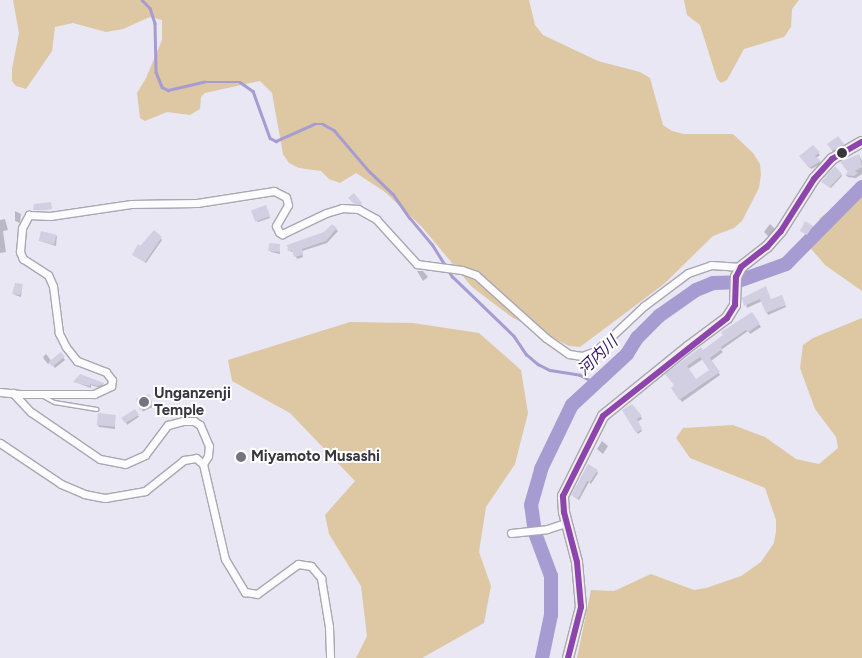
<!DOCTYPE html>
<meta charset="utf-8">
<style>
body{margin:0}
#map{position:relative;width:862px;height:658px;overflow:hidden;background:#e9e7f4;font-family:Figtree,"Noto Sans JP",sans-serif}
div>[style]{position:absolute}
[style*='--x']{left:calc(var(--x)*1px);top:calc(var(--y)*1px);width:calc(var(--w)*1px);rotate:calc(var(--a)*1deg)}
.forest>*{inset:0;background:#ddc8a3}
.shadow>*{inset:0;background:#0003;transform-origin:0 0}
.stream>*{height:2.5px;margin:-1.25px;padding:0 1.25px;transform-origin:1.25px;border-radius:1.25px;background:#a79cd2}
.river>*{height:14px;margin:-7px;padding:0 7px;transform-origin:7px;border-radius:7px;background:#a79cd2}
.building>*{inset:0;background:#d3cfe3;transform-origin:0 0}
.roads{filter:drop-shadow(1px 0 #a9a7b1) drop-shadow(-1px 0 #a9a7b1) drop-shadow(0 1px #a9a7b1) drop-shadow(0 -1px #a9a7b1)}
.lane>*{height:3px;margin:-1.5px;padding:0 1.5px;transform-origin:1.5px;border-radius:1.5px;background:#fcfbfd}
.street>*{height:7px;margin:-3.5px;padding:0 3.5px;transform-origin:3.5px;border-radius:3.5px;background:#fcfbfd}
.secondary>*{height:10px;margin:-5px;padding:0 5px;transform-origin:5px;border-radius:5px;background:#f1efee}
.bus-1>*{height:6px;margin:-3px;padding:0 3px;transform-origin:3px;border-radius:3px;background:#8e44ad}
.dots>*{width:14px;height:14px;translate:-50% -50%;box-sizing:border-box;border:2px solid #fff;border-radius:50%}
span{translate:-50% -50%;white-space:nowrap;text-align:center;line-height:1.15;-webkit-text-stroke:4px #fff;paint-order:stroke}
.poi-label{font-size:15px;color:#37363f;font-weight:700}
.left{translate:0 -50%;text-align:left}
.water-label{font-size:16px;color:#34166a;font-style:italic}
</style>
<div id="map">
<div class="forest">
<i style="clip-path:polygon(13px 0,529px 0,535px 25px,543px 35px,598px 61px,640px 72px,650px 78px,663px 125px,672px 131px,684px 134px,733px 134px,753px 153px,760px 164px,761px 175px,759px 188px,742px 221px,734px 228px,713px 236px,664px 284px,580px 347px,569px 346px,513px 318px,472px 287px,422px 227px,385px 192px,356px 173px,340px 183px,329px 179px,321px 171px,299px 168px,289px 163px,283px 154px,272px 93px,260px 81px,205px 93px,201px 97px,200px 109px,190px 115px,167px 112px,145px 121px,140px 118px,137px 93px,146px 78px,162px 40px,162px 20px,150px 17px,123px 29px,106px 32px,73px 23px,55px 27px,52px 51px,26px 89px,16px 86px,12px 81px,12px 69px,19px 33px)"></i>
<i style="clip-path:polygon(684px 0,799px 0,792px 9px,791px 27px,784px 37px,744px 49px,727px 80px,721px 83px,717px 79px,700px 25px,687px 15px)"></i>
<i style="clip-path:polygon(862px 185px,862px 291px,825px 265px,807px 244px,820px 218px)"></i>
<i style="clip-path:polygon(862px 318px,862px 658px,577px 658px,591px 590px,614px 591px,651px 574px,694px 590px,706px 588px,741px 576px,761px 562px,774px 543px,776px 531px,776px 520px,765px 488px,690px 458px,676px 438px,683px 428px,733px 425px,765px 437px,796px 459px,819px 464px,838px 448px,836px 437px,815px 409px,800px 368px,803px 345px,813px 338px)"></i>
<i style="clip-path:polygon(350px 322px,413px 323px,479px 333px,521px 370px,528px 413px,515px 464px,486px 507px,479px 552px,491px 586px,484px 623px,422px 658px,356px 658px,367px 636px,361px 586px,329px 534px,325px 515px,355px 481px,290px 413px,232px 381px,228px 360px)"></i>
</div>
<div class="shadow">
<i style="clip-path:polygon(837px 138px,846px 150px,836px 155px,831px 149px)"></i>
<i style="clip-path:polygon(813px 147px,820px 155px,816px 158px,821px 164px,811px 169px,802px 158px)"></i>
<i style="clip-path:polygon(859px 155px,862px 161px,862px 174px,856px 178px,848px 177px,846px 175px)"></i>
<i style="clip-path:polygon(841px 174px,842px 176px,831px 188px,822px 182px)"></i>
<i style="clip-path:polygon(50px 204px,52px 209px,34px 210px)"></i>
<i style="clip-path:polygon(266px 208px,270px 218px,258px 222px,256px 220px)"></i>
<i style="clip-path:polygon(15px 211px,21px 214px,20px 223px,15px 221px)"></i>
<i style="clip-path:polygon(5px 219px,8px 230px,3px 231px,6px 252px,0 253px,0 220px)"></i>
<i style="clip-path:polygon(770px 224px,775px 229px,769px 237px,764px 232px)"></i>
<i style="clip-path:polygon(332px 225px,338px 231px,327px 243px,302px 251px,303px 257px,297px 259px,294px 251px,291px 252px,290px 250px,325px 234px)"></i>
<i style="clip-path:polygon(812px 226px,813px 229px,809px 236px,801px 231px)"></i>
<i style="clip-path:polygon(154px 232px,162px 240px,146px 263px,133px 255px)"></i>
<i style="clip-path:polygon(57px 236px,56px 246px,40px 241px)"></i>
<i style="clip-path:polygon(279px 245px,280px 254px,271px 252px,270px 250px)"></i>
<i style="clip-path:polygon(417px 271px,423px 271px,428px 277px,423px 281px)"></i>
<i style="clip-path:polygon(22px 286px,21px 297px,15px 295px,14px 293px)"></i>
<i style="clip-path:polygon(766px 290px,771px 301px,783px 299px,786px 307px,768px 315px,762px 301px,747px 308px,744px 298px)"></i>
<i style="clip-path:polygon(evenodd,752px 314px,761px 327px,750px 334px,748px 331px,721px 350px,723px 352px,711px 361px,720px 375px,682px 402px,672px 388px,675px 386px,668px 377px,752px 314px,703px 359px,711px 370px,696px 381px,688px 369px,703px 359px)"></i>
<i style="clip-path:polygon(46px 354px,52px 362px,61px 354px,65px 360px,55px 368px,51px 362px,48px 364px,44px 359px,43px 357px)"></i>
<i style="clip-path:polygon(75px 382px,103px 384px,104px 386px,100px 388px,91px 385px,91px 388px)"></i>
<i style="left:148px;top:396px;width:12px;height:11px;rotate:66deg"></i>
<i style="clip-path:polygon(624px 410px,638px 412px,642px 419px,637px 422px,642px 431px,638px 434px)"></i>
<i style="left:135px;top:411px;width:7px;height:14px;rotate:56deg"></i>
<i style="clip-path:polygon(115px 416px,115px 429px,99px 427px,98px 425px)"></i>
<i style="clip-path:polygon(602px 441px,608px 446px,603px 454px,597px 449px)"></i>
<i style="clip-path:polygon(597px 471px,598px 473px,591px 484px,589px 482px,579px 500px,574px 497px,573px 495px)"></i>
</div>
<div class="stream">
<i style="--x:142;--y:0;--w:11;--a:45"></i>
<i style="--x:150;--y:8;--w:16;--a:72"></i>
<i style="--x:155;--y:23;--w:49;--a:88.8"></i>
<i style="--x:156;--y:72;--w:16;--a:68"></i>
<i style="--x:162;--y:87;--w:7;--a:27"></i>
<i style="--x:168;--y:90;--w:37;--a:-13"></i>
<i style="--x:204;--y:82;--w:36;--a:0"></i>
<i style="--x:240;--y:82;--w:16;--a:35"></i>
<i style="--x:253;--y:91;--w:50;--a:70.1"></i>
<i style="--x:270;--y:138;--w:7;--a:27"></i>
<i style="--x:276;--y:141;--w:42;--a:-24.1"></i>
<i style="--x:314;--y:124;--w:9;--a:0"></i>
<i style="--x:323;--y:124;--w:13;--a:29"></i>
<i style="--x:334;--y:130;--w:54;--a:49.5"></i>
<i style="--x:369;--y:171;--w:33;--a:44"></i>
<i style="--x:393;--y:194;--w:29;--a:55"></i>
<i style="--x:410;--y:218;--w:34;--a:50"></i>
<i style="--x:432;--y:244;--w:39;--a:58"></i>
<i style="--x:453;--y:277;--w:85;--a:44"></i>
<i style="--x:514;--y:336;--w:22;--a:56"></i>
<i style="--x:526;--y:354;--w:16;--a:40"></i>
<i style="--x:538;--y:364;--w:13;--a:27"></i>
<i style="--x:550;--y:370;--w:30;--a:9"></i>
<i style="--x:580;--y:375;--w:16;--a:27"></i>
</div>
<div class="river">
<i style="--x:542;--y:658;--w:44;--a:-78.2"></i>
<i style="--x:551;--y:615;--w:39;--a:-90"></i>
<i style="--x:551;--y:576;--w:46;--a:-110.4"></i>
<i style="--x:535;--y:533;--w:28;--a:-98"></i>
<i style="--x:531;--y:505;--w:37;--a:-74"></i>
<i style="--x:541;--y:469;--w:71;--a:-64.2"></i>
<i style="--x:572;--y:405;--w:75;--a:-42.8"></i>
<i style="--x:627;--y:354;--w:19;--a:-58"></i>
<i style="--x:637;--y:338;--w:31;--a:-45"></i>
<i style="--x:659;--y:316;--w:45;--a:-35.1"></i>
<i style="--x:696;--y:290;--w:18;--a:-22"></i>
<i style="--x:713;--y:283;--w:23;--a:-2"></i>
<i style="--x:736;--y:282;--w:53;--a:-19.8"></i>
<i style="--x:786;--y:264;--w:108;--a:-45.4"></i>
</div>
<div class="building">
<i style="clip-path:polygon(838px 136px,844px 144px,832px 151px,827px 144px)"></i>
<i style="clip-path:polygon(813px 145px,820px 152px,815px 156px,821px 161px,809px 168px,799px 156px)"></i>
<i style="clip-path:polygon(859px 154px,862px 167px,855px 171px,858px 173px,854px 176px,845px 175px,848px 172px,840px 162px)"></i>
<i style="clip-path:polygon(835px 166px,842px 174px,830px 187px,821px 182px)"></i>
<i style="clip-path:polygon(354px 193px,362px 203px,361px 205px,353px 203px,348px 198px)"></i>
<i style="clip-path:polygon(51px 202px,52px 209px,33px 210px,34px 204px)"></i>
<i style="left:266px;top:205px;width:12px;height:16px;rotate:70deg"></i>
<i style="clip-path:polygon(805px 221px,813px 226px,807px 235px,800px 231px)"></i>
<i style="clip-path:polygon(332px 224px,337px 228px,326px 241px,302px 249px,303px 255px,294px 257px,292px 250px,288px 251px,287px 245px,324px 232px)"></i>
<i style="clip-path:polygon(154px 230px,162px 237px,145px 262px,132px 255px,138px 244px,140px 246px)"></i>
<i style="left:41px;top:231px;width:16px;height:10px;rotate:14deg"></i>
<i style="left:269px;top:243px;width:11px;height:8px;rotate:5deg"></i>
<i style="clip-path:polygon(15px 283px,23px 284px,20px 295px,12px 294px)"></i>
<i style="clip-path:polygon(766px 286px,771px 299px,782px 295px,786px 305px,766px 313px,760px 299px,744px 306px,742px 298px)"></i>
<i style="clip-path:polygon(evenodd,752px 312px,760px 324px,748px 332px,746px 330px,721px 347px,722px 349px,710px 358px,720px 372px,679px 400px,671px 388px,674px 385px,665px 374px,701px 347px,703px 350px,723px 335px,721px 332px,752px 312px,700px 357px,709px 370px,696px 379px,687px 366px,700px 357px)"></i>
<i style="left:61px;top:352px;width:6px;height:16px;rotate:51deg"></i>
<i style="clip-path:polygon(80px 374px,104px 383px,104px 384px,98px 386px,90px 384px,90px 386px,73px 382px)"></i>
<i style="left:149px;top:394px;width:12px;height:14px;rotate:70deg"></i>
<i style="clip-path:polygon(632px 404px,642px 416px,637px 419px,642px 429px,636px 433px,622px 410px)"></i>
<i style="clip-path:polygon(135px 409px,139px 415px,125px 423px,121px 418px)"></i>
<i style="left:98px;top:413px;width:18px;height:12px;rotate:6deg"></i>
<i style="clip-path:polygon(588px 464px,598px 470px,590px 482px,587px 481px,578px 499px,571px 495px)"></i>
</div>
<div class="roads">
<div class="lane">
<i style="--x:43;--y:396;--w:13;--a:29"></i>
<i style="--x:54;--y:402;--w:43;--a:9.5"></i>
</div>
<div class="street">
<i style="--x:0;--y:392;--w:20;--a:6"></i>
<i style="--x:20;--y:394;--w:74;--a:0"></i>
<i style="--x:94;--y:394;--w:19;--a:-25"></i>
<i style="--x:111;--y:386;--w:6;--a:-81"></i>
<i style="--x:112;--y:380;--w:10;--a:-127"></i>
<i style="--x:106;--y:372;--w:31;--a:-159"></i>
<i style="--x:77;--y:361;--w:18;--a:-128"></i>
<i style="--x:66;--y:347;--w:16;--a:-117"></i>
<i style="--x:59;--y:333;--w:47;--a:-97.3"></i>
<i style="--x:53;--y:286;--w:12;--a:-114"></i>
<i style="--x:48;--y:275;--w:30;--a:-147"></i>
<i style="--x:23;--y:259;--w:8;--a:-113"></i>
<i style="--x:20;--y:252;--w:24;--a:-85"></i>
<i style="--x:22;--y:228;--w:15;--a:-62"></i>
<i style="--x:29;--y:215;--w:21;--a:3"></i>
<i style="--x:50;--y:216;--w:82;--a:-8.4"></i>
<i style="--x:131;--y:204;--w:66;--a:-0.9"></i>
<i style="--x:197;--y:203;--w:78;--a:-8.9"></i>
<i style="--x:274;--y:191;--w:13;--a:27"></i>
<i style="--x:286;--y:197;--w:8;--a:76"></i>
<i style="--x:288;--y:205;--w:24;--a:120"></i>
<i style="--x:276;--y:226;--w:7;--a:63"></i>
<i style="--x:279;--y:232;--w:4;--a:34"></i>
<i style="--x:282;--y:234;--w:49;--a:-25.5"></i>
<i style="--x:326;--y:213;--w:17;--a:-17"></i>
<i style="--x:342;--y:208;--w:16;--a:4"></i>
<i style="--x:358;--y:209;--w:21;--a:29"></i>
<i style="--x:376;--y:219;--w:61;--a:47.7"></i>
<i style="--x:417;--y:264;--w:45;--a:7.6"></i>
<i style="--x:462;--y:270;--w:15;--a:20"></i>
<i style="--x:476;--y:275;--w:94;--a:42"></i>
<i style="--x:546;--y:338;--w:28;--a:35"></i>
<i style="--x:569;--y:354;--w:13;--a:9"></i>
<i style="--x:582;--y:356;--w:15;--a:-20"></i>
<i style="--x:596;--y:351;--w:66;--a:-43.2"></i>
<i style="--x:644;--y:306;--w:55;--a:-36.9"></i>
<i style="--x:688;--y:273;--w:24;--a:-19"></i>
<i style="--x:711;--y:265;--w:30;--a:4"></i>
<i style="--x:13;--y:393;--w:26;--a:47"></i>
<i style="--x:31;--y:412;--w:83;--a:34.3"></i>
<i style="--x:100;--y:459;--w:25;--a:11"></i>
<i style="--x:125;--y:464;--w:22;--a:-24"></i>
<i style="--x:145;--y:455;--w:38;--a:-53"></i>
<i style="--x:168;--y:425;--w:16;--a:-15"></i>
<i style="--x:183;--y:421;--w:11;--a:0"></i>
<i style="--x:194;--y:421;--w:7;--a:34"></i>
<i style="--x:200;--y:425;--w:23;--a:67"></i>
<i style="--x:209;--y:446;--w:10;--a:96"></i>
<i style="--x:208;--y:456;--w:9;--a:122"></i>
<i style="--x:0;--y:443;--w:73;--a:33.9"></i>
<i style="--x:61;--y:484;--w:25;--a:23"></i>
<i style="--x:84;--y:494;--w:21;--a:11"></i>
<i style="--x:105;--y:498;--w:41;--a:-9.9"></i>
<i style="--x:145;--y:491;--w:50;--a:-38.5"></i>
<i style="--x:184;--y:460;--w:12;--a:-9"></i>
<i style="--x:196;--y:458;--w:9;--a:41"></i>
<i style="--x:203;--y:464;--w:98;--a:77"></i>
<i style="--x:225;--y:559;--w:39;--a:59"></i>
<i style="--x:245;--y:592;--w:12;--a:9"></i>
<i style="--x:257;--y:594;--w:51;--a:-36.2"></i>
<i style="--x:298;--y:564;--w:13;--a:9"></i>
<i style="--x:311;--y:566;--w:16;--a:50"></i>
<i style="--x:321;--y:578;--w:50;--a:80.7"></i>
<i style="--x:329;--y:627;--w:31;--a:88"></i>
<i style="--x:511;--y:533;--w:36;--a:-6"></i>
<i style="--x:547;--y:529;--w:20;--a:-18"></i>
</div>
<div class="secondary">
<i style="--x:568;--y:658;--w:53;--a:-75.7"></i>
<i style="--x:581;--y:607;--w:45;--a:-95.1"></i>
<i style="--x:577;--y:562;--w:52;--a:-104.6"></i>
<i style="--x:564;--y:512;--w:16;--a:-94"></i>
<i style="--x:563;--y:496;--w:89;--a:-63.4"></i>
<i style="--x:603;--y:416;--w:109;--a:-39.1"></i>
<i style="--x:688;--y:347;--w:49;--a:-36.6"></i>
<i style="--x:727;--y:318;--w:15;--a:-58"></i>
<i style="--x:735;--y:305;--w:28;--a:-88"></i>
<i style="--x:736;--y:277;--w:11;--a:-63"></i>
<i style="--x:741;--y:267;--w:33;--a:-38"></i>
<i style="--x:767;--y:247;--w:21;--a:-49"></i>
<i style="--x:781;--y:231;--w:62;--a:-57.6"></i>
<i style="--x:814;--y:179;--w:27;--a:-48"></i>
<i style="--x:832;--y:159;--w:34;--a:-30"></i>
</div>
</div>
<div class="bus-1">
<i style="--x:568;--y:658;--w:53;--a:-75.7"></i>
<i style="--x:581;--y:607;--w:45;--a:-95.1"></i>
<i style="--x:577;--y:562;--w:52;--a:-104.6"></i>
<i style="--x:564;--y:512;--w:16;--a:-94"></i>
<i style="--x:563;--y:496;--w:89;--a:-63.4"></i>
<i style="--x:603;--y:416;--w:158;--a:-38.3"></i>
<i style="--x:727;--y:318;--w:15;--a:-58"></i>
<i style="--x:735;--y:305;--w:28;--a:-88"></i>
<i style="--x:736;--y:277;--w:11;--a:-63"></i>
<i style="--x:741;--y:267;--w:33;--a:-38"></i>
<i style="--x:767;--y:247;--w:21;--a:-49"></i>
<i style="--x:781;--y:231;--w:62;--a:-57.6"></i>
<i style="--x:814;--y:179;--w:27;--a:-48"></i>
<i style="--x:832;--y:159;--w:34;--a:-30"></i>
</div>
<div class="dots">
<i style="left:842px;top:153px;background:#37363f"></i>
<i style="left:144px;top:402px;background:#75747e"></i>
<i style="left:241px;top:457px;background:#75747e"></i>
</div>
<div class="poi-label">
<span class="left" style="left:154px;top:402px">Unganzenji<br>Temple</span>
<span class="left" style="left:251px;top:457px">Miyamoto Musashi</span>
</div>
<div class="water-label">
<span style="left:598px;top:356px;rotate:-44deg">河内川</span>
</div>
</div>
